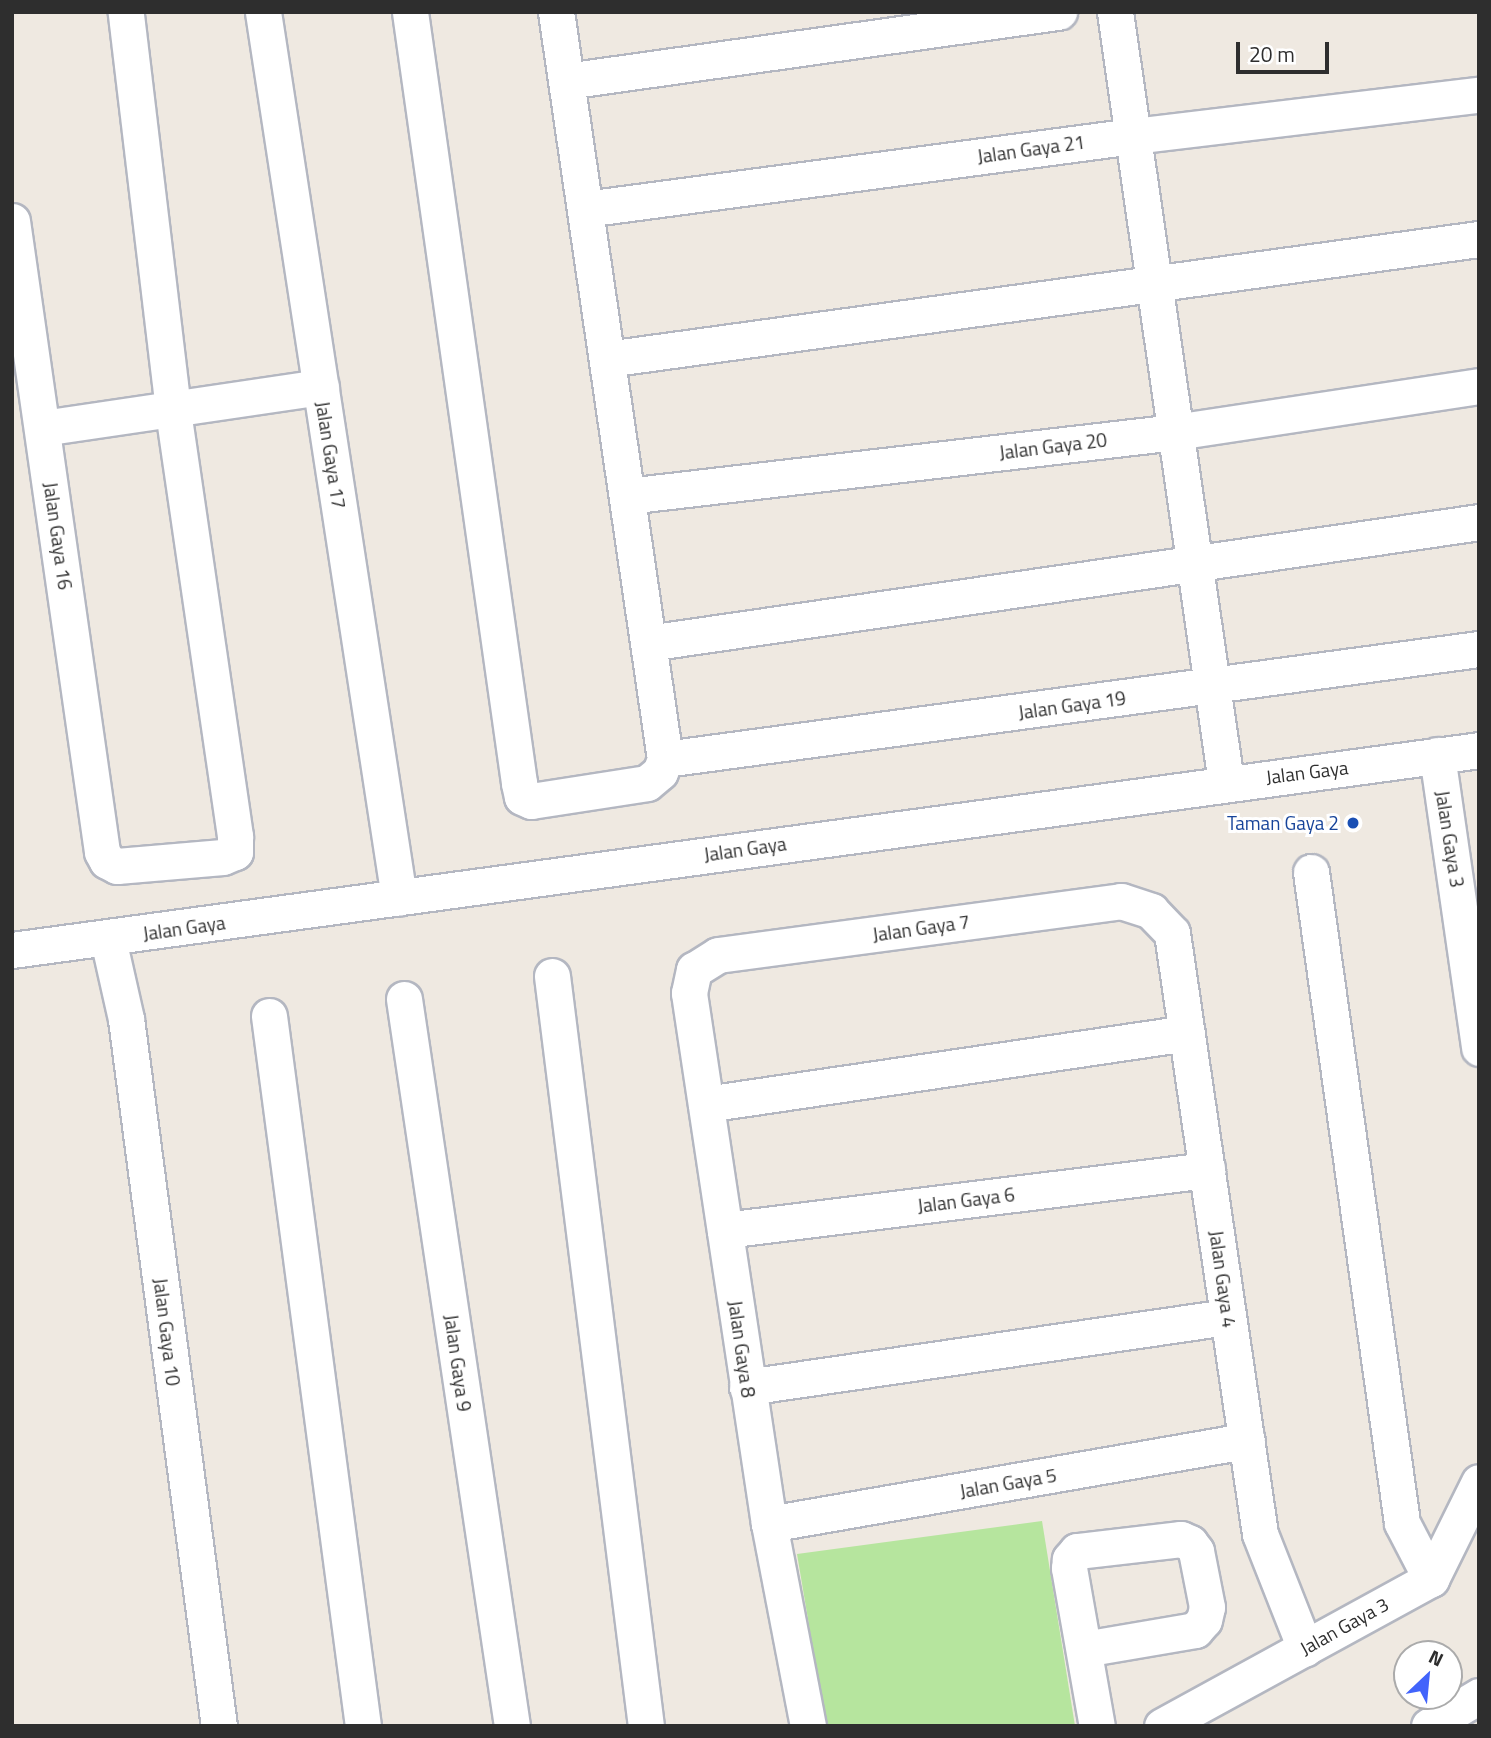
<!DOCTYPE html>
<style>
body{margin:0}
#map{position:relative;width:1491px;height:1738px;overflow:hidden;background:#efe9e1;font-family:"Titillium Web",sans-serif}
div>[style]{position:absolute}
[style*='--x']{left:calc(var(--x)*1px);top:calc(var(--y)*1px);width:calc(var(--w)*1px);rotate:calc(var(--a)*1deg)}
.green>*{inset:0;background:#b6e59e}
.roads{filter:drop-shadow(2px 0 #b4b7c1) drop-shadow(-2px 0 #b4b7c1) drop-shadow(0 2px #b4b7c1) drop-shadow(0 -2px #b4b7c1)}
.minor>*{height:35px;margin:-17.5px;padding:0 17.5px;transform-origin:17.5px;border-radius:17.5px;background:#fff}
.dots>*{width:19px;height:19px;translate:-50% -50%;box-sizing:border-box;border:4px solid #fff;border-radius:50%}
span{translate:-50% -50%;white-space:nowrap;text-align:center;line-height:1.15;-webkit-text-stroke:6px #fff;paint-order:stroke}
.street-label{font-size:19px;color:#2e2e2e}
.transit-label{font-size:19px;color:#164399}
.right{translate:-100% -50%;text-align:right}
.frame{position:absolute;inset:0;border:14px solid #2e2e2e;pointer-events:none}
.north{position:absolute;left:1393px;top:1640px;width:70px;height:70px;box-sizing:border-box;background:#fff;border:2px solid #ababab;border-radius:50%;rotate:26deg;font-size:19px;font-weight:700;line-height:28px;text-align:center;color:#2e2e2e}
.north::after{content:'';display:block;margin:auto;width:24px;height:32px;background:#4264fb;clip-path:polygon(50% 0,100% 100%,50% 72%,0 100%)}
.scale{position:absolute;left:1236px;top:42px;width:93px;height:32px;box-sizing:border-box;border:4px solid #2e2e2e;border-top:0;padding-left:9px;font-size:21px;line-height:24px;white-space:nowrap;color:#2e2e2e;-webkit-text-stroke:5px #fff;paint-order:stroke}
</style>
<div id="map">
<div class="green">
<i style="clip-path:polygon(1042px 1521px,1075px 1726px,826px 1726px,797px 1554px)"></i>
</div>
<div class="roads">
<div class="minor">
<i style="--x:263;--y:12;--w:896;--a:81.27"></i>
<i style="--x:410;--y:12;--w:779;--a:81.95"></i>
<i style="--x:519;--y:783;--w:14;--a:78"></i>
<i style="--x:522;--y:797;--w:10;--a:24"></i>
<i style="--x:531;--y:801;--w:117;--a:-8.8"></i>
<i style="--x:647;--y:783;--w:17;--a:-40"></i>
<i style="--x:660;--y:772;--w:14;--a:-69"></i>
<i style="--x:665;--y:759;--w:755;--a:-98.3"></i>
<i style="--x:1115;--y:12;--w:778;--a:81.8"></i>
<i style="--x:566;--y:81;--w:498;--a:-8"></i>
<i style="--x:585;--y:209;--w:553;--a:-7.59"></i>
<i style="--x:1133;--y:136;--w:348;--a:-6.8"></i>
<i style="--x:12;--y:221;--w:637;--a:81.88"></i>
<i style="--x:102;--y:852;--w:10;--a:61"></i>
<i style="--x:107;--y:861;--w:11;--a:27"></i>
<i style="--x:117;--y:866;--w:106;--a:-4.9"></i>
<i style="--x:223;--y:857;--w:13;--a:-23"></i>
<i style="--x:235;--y:852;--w:16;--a:-90"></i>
<i style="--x:235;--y:836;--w:431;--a:-98.3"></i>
<i style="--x:173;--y:409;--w:400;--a:-96.8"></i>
<i style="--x:607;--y:359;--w:880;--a:-7.84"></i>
<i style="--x:43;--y:428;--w:281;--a:-8.4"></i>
<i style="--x:627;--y:496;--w:552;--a:-6.66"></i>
<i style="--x:1175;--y:432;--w:307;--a:-8.6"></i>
<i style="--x:648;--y:643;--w:840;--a:-8.28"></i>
<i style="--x:1437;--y:755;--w:296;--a:81.8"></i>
<i style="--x:665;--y:759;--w:821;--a:-7.7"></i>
<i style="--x:1311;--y:872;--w:657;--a:82.04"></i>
<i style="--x:1402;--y:1523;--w:63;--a:62.6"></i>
<i style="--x:108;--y:939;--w:82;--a:77.3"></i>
<i style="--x:126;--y:1019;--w:713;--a:82.51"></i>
<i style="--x:12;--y:950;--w:1481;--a:-7.76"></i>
<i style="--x:552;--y:976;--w:756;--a:82.86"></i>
<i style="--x:404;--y:999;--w:735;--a:81.55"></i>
<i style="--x:269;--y:1016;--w:716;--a:82.46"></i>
<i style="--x:706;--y:1104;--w:486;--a:-8.4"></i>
<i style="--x:725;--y:1230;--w:486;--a:-7.1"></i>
<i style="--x:747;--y:1387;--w:486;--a:-8.3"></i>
<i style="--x:769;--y:1524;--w:485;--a:-9.9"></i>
<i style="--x:1084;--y:1649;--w:113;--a:-9.7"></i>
<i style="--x:1195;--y:1630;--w:13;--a:-48"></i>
<i style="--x:1204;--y:1620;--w:13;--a:-77"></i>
<i style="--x:1207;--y:1607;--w:57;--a:-101.1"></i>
<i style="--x:1196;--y:1551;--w:10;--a:-127"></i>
<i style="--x:1190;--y:1543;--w:10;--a:-156"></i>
<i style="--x:1181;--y:1539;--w:105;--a:173.4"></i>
<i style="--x:1077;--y:1551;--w:11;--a:131"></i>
<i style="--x:1070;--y:1559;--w:9;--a:96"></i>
<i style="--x:1069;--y:1568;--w:160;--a:80"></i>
<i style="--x:808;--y:1726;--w:206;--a:-100.9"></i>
<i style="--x:769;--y:1524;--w:537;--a:-98.57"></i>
<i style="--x:689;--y:993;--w:24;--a:-78"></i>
<i style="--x:694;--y:970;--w:28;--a:-32"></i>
<i style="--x:718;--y:955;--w:407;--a:-7.6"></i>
<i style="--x:1121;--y:901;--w:32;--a:18"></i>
<i style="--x:1151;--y:911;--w:30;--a:46"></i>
<i style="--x:1172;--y:933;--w:607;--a:81.67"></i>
<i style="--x:1260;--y:1534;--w:123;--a:68.5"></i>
<i style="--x:1162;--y:1726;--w:307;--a:-28.7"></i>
<i style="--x:1431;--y:1579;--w:108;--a:-63.7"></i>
<i style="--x:1429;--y:1726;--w:58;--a:-31"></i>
</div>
</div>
<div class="dots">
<i style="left:1353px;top:823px;background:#1a4fb4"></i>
</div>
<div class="street-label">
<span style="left:1031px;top:149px;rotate:-8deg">Jalan Gaya 21</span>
<span style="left:1053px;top:446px;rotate:-7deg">Jalan Gaya 20</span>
<span style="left:331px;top:455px;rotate:81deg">Jalan Gaya 17</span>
<span style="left:58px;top:536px;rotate:82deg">Jalan Gaya 16</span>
<span style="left:1072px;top:705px;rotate:-8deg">Jalan Gaya 19</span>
<span style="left:1307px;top:772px;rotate:-7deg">Jalan Gaya</span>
<span style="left:1450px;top:839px;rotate:81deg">Jalan Gaya 3</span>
<span style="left:745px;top:849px;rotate:-8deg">Jalan Gaya</span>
<span style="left:184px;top:928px;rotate:-8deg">Jalan Gaya</span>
<span style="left:921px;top:928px;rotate:-8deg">Jalan Gaya 7</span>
<span style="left:966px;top:1200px;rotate:-7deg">Jalan Gaya 6</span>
<span style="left:1223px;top:1279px;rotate:82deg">Jalan Gaya 4</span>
<span style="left:167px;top:1332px;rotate:83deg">Jalan Gaya 10</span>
<span style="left:742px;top:1349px;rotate:82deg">Jalan Gaya 8</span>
<span style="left:458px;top:1363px;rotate:82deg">Jalan Gaya 9</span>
<span style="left:1008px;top:1483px;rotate:-10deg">Jalan Gaya 5</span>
<span style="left:1344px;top:1626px;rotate:-29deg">Jalan Gaya 3</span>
</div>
<div class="transit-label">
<span class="right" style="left:1339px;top:823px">Taman Gaya 2</span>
</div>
<div class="frame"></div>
<div class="north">N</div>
<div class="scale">20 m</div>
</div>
